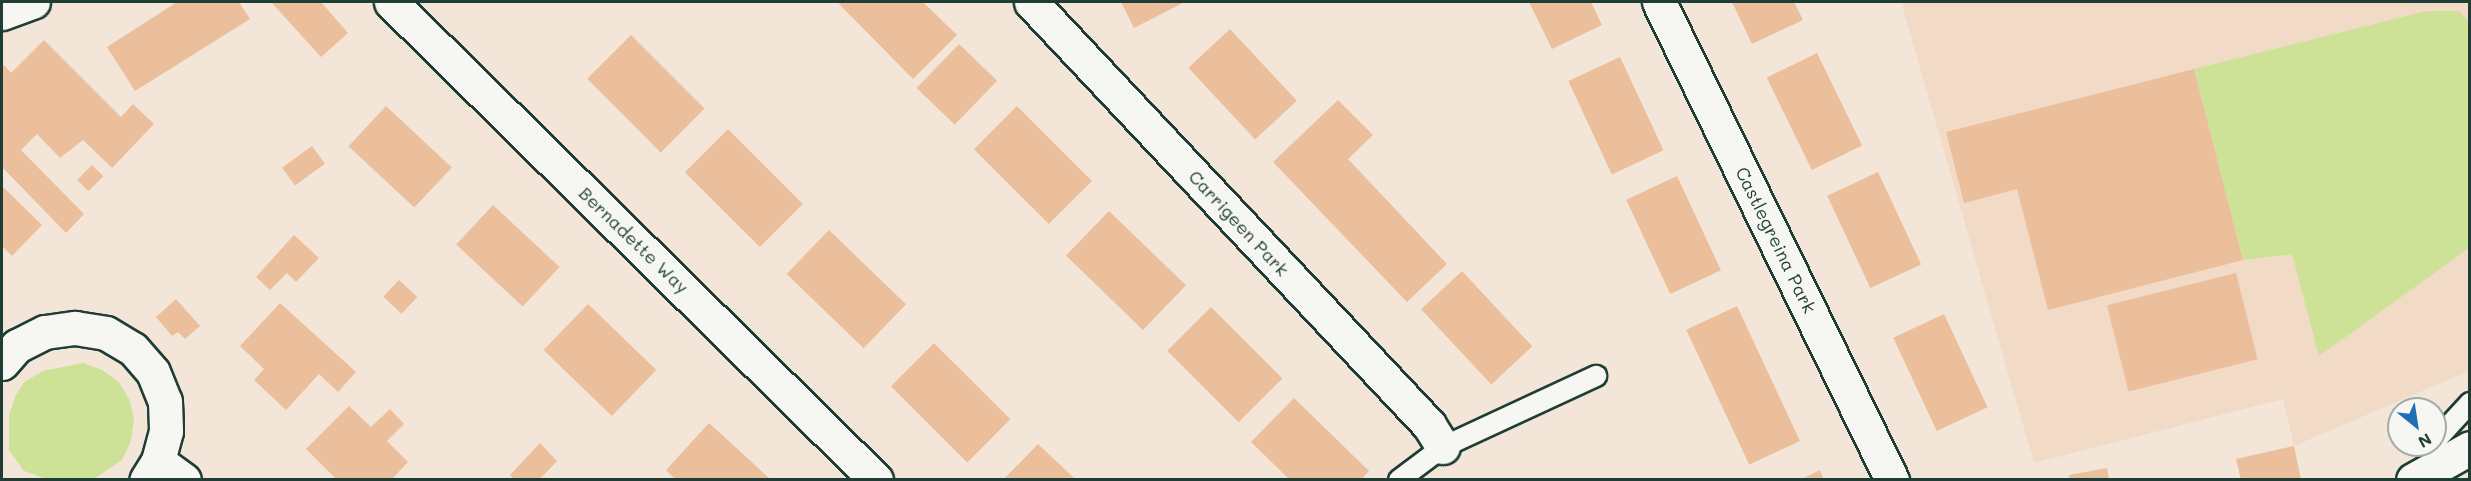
<!DOCTYPE html>
<style>
body{margin:0}
#map{position:relative;width:2471px;height:481px;overflow:hidden;background:#f3e6d8;font-family:Mali,sans-serif}
div>[style]{position:absolute}
[style*='--x']{left:calc(var(--x)*1px);top:calc(var(--y)*1px);width:calc(var(--w)*1px);rotate:calc(var(--a)*1deg)}
.built>*{inset:0;background:#f1dac6}
.green>*{inset:0;background:#cde297}
.building>*{inset:0;background:#ebbf9b;transform-origin:0 0}
.roads{filter:drop-shadow(2px 0 #1f3d34) drop-shadow(-2px 0 #1f3d34) drop-shadow(0 2px #1f3d34) drop-shadow(0 -2px #1f3d34)}
.lane>*{height:20px;margin:-10px;padding:0 10px;transform-origin:10px;border-radius:10px;background:#f6f6f2}
.street>*{height:33px;margin:-16.5px;padding:0 16.5px;transform-origin:16.5px;border-radius:16.5px;background:#f6f6f2}
.secondary>*{height:33px;margin:-16.5px;padding:0 16.5px;transform-origin:16.5px;border-radius:16.5px;background:#f6f6f2}
span{translate:-50% -50%;white-space:nowrap;text-align:center;line-height:1.15;-webkit-text-stroke:6px #f6f6f2;paint-order:stroke}
.street-label{font-size:18px;color:#1f3d34}
.frame{position:absolute;inset:0;border:3px solid #1f3d34;pointer-events:none}
.north{position:absolute;left:2387px;top:397px;width:60px;height:60px;box-sizing:border-box;background:#f6f6f2;border:2px solid #a0aca6;border-radius:50%;rotate:150deg;font-size:16px;font-weight:700;line-height:24px;text-align:center;color:#1f3d34}
.north::after{content:'';display:block;margin:auto;width:21px;height:27px;background:#1f6fb2;clip-path:polygon(50% 0,100% 100%,50% 72%,0 100%)}
</style>
<div id="map">
<div class="built">
<i style="clip-path:polygon(1901px 2px,2469px 2px,2469px 371px,2294px 446px,2283px 399px,2034px 463px)"></i>
</div>
<div class="green">
<i style="clip-path:polygon(2426px 11px,2459px 11px,2469px 22px,2469px 248px,2319px 356px,2292px 254px,2243px 260px,2194px 69px)"></i>
<i style="clip-path:polygon(83px 363px,102px 370px,119px 382px,130px 401px,134px 420px,131px 441px,122px 460px,94px 479px,46px 479px,24px 471px,9px 450px,9px 415px,15px 397px,24px 382px,43px 371px)"></i>
</div>
<div class="building">
<i style="clip-path:polygon(177px 2px,239px 2px,250px 19px,135px 91px,107px 47px)"></i>
<i style="clip-path:polygon(271px 2px,321px 2px,348px 33px,321px 57px)"></i>
<i style="clip-path:polygon(841px 2px,923px 2px,957px 35px,913px 79px,839px 4px)"></i>
<i style="clip-path:polygon(1121px 2px,1185px 2px,1134px 28px)"></i>
<i style="clip-path:polygon(1529px 2px,1591px 2px,1602px 25px,1552px 49px)"></i>
<i style="clip-path:polygon(1732px 2px,1794px 2px,1803px 20px,1752px 44px)"></i>
<i style="left:1230px;top:29px;width:98px;height:57px;rotate:47deg"></i>
<i style="left:631px;top:35px;width:104px;height:62px;rotate:45deg"></i>
<i style="clip-path:polygon(44px 40px,121px 117px,133px 104px,154px 124px,112px 168px,83px 140px,60px 158px,37px 134px,21px 150px,84px 214px,66px 233px,2px 167px,2px 67px,4px 65px,11px 73px)"></i>
<i style="left:959px;top:44px;width:53px;height:61px;rotate:44deg"></i>
<i style="left:1817px;top:53px;width:103px;height:56px;rotate:64deg"></i>
<i style="left:1620px;top:57px;width:103px;height:57px;rotate:65deg"></i>
<i style="clip-path:polygon(2194px 69px,2243px 260px,2048px 310px,2017px 189px,1964px 203px,1946px 132px)"></i>
<i style="clip-path:polygon(1338px 100px,1373px 135px,1348px 159px,1447px 264px,1407px 302px,1273px 162px)"></i>
<i style="left:386px;top:106px;width:90px;height:55px;rotate:43deg"></i>
<i style="left:1017px;top:106px;width:106px;height:61px;rotate:45deg"></i>
<i style="left:728px;top:129px;width:106px;height:61px;rotate:45deg"></i>
<i style="left:312px;top:146px;width:22px;height:37px;rotate:54deg"></i>
<i style="left:92px;top:165px;width:16px;height:21px;rotate:45deg"></i>
<i style="left:1878px;top:172px;width:102px;height:56px;rotate:65deg"></i>
<i style="left:1677px;top:176px;width:104px;height:56px;rotate:65deg"></i>
<i style="clip-path:polygon(2px 186px,42px 225px,12px 256px,2px 246px)"></i>
<i style="left:493px;top:205px;width:91px;height:54px;rotate:43deg"></i>
<i style="left:1109px;top:211px;width:107px;height:62px;rotate:44deg"></i>
<i style="left:829px;top:230px;width:107px;height:61px;rotate:44deg"></i>
<i style="clip-path:polygon(294px 235px,319px 258px,296px 282px,287px 273px,270px 290px,256px 277px)"></i>
<i style="left:1462px;top:271px;width:103px;height:56px;rotate:47deg"></i>
<i style="left:2236px;top:273px;width:89px;height:133px;rotate:76deg"></i>
<i style="left:399px;top:280px;width:25px;height:23px;rotate:43deg"></i>
<i style="clip-path:polygon(176px 299px,200px 326px,185px 339px,178px 332px,172px 336px,156px 317px)"></i>
<i style="clip-path:polygon(280px 303px,356px 372px,338px 392px,319px 374px,286px 410px,254px 380px,264px 369px,240px 346px)"></i>
<i style="left:588px;top:304px;width:95px;height:64px;rotate:44deg"></i>
<i style="left:1737px;top:306px;width:149px;height:56px;rotate:65deg"></i>
<i style="left:1211px;top:307px;width:101px;height:62px;rotate:45deg"></i>
<i style="left:1944px;top:314px;width:103px;height:56px;rotate:65deg"></i>
<i style="left:934px;top:343px;width:108px;height:61px;rotate:45deg"></i>
<i style="clip-path:polygon(1294px 398px,1369px 471px,1361px 480px,1290px 480px,1251px 442px)"></i>
<i style="clip-path:polygon(349px 406px,371px 427px,390px 409px,404px 424px,387px 441px,408px 462px,391px 480px,337px 480px,306px 449px)"></i>
<i style="clip-path:polygon(709px 423px,743px 454px,771px 480px,676px 480px,666px 470px)"></i>
<i style="clip-path:polygon(540px 443px,557px 461px,539px 480px,514px 480px,510px 475px)"></i>
<i style="clip-path:polygon(1038px 444px,1072px 476px,1076px 480px,1003px 480px)"></i>
<i style="clip-path:polygon(2294px 446px,2301px 480px,2241px 480px,2236px 459px)"></i>
<i style="clip-path:polygon(2107px 468px,2109px 480px,2070px 480px,2069px 475px)"></i>
<i style="clip-path:polygon(1820px 470px,1824px 480px,1800px 480px)"></i>
</div>
<div class="roads">
<div class="lane">
<i style="--x:2435;--y:441;--w:52;--a:-47.4"></i>
<i style="--x:1399;--y:480;--w:55;--a:-36.9"></i>
<i style="--x:1443;--y:447;--w:169;--a:-24.9"></i>
</div>
<div class="street">
<i style="--x:391;--y:2;--w:681;--a:44.58"></i>
<i style="--x:1031;--y:2;--w:581;--a:46.74"></i>
<i style="--x:1429;--y:425;--w:26;--a:58"></i>
<i style="--x:1659;--y:2;--w:532;--a:64.01"></i>
<i style="--x:2;--y:13;--w:33;--a:-20"></i>
<i style="--x:2;--y:363;--w:23;--a:-49"></i>
<i style="--x:17;--y:346;--w:31;--a:-27"></i>
<i style="--x:45;--y:332;--w:30;--a:-8"></i>
<i style="--x:75;--y:328;--w:31;--a:9"></i>
<i style="--x:106;--y:333;--w:31;--a:31"></i>
<i style="--x:133;--y:349;--w:30;--a:49"></i>
<i style="--x:153;--y:372;--w:31;--a:68"></i>
<i style="--x:165;--y:401;--w:30;--a:88"></i>
<i style="--x:166;--y:431;--w:31;--a:105"></i>
<i style="--x:158;--y:461;--w:22;--a:122"></i>
<i style="--x:158;--y:461;--w:32;--a:36"></i>
</div>
<div class="secondary">
<i style="--x:2413;--y:480;--w:65;--a:-29.3"></i>
</div>
</div>
<div class="street-label">
<span style="left:1239px;top:223px;rotate:47deg">Carrigeen Park</span>
<span style="left:634px;top:240px;rotate:44deg">Bernadette Way</span>
<span style="left:1776px;top:240px;rotate:64deg">Castlegreina Park</span>
</div>
<div class="frame"></div>
<div class="north">N</div>
</div>
